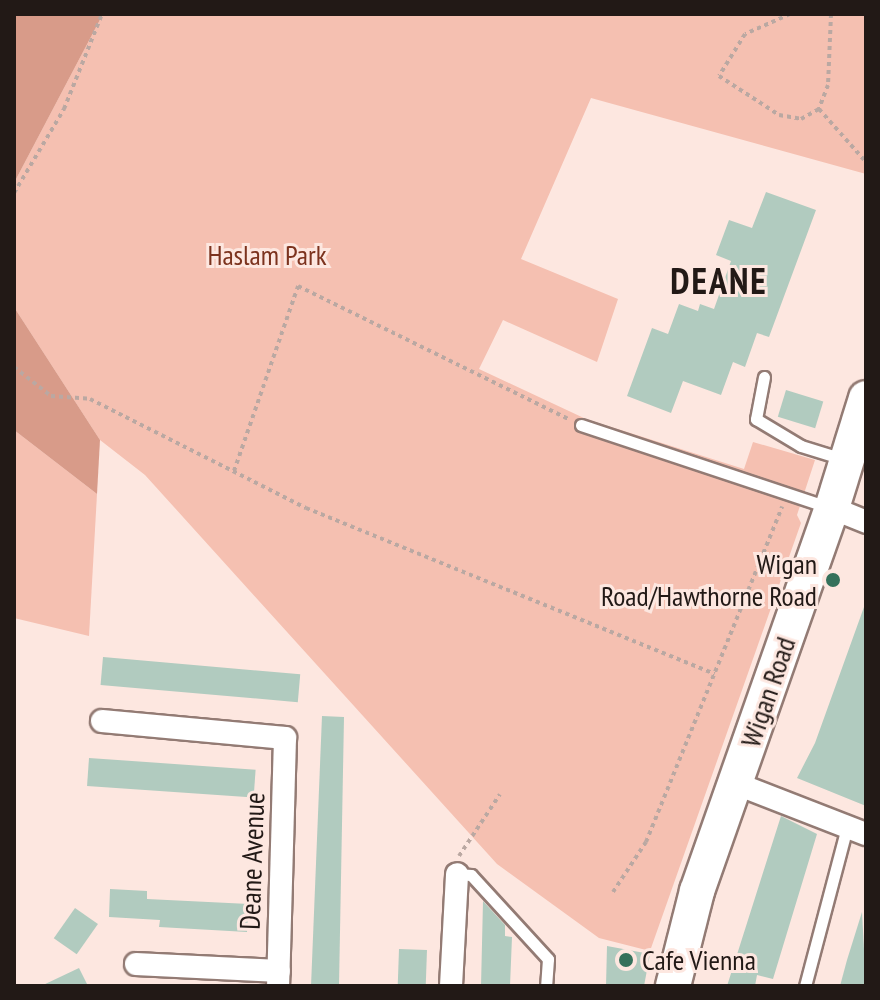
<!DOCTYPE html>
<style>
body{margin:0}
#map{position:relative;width:880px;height:1000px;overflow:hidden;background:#fde7e0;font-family:"PT Sans Narrow",sans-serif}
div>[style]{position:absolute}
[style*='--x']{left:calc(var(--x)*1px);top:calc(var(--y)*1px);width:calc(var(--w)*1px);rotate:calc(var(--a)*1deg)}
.green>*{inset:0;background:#f5c0b1}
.forest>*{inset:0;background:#d89b89}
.building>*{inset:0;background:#b1cbbf;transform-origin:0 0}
.path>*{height:4px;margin-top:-2px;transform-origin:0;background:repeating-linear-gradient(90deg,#baa8a2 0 4px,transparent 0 8px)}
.roads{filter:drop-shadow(2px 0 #937b74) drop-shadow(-2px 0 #937b74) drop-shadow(0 2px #937b74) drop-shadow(0 -2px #937b74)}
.lane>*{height:11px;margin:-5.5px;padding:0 5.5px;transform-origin:5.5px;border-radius:5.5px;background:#fff}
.street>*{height:22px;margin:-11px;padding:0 11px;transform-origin:11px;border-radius:11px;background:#fff}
.primary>*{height:34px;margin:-17px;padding:0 17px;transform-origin:17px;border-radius:17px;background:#fff}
.dots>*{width:22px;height:22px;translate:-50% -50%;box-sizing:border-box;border:4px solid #fde7e0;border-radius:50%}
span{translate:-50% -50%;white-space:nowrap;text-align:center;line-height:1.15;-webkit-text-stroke:6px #fde7e0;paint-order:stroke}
.park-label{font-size:28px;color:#7c331e}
.poi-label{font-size:28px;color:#221916}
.right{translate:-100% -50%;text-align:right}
.left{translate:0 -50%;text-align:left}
.street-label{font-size:28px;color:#221916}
.district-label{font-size:36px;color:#221916;font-weight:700;letter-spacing:2px}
.frame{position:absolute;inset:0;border:16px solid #221916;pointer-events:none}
</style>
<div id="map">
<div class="green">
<i style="clip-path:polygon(103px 14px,866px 14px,866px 174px,591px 98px,521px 259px,618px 299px,597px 362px,503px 320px,479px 369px,586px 419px,744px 469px,753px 442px,815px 460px,797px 515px,801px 523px,650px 951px,599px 938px,497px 864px,145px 475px,100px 440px,14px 307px,14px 183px)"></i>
<i style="clip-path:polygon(14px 430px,97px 494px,89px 636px,14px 618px)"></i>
</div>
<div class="forest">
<i style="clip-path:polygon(14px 14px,103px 14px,14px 183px)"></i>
<i style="clip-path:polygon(14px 307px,100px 440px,97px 494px,14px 430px)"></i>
</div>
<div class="building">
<i style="clip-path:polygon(766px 192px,816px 210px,769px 337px,757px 333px,745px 367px,733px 362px,721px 395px,683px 381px,671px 413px,627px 396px,652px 328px,668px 334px,679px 304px,698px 311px,700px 304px,714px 309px,731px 261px,716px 255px,729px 220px,752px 228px)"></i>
<i style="left:786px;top:390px;width:39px;height:28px;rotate:17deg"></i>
<i style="clip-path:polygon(864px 607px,866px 607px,866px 806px,797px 778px,815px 743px)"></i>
<i style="left:103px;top:657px;width:198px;height:28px;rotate:5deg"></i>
<i style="clip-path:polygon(322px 716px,344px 717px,339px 986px,311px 986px)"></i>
<i style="left:89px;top:758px;width:167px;height:28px;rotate:4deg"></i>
<i style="clip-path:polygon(781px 816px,817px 834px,773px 979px,757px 975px,755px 986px,727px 986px)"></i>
<i style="clip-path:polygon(110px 889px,147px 891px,147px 899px,249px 904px,247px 932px,159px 927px,160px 920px,109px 917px)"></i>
<i style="clip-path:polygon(483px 901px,505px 925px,505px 936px,512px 937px,510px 986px,481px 986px)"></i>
<i style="left:75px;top:908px;width:28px;height:37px;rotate:35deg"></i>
<i style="clip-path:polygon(862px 912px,866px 986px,840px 986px,847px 960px)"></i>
<i style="clip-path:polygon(607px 946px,650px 954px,644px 986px,606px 986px)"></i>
<i style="left:399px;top:949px;width:28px;height:37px;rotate:2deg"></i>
<i style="clip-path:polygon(79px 968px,88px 986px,41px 986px)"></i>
</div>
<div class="path">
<i style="--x:790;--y:14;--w:49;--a:156"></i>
<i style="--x:745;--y:34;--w:49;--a:121.8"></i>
<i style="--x:719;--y:76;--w:72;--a:33"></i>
<i style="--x:779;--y:115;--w:22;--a:10"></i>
<i style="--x:801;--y:119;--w:21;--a:-29"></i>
<i style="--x:831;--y:14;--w:71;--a:92.4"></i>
<i style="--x:828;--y:85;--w:26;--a:111"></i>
<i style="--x:819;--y:109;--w:71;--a:48.4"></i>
<i style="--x:14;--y:193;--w:98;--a:-59.2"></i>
<i style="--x:64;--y:109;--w:102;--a:-68.2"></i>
<i style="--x:14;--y:367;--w:47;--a:38.1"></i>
<i style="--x:51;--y:396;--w:39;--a:4"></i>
<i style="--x:90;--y:399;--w:242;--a:26.8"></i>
<i style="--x:306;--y:508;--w:441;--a:22.1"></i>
<i style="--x:234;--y:471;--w:196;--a:-70.9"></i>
<i style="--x:298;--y:286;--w:301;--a:26.2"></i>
<i style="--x:459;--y:856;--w:74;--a:-56.5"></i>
<i style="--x:613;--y:892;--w:60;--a:-56.6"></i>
<i style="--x:646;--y:842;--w:362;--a:-67.9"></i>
</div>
<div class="roads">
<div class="lane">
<i style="--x:764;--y:377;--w:43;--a:100.8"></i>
<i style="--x:756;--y:419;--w:52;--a:31"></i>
<i style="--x:801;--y:446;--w:44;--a:17.2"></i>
<i style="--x:581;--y:425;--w:260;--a:18.4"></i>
<i style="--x:457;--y:874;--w:14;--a:4"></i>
<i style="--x:471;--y:875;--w:114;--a:47.5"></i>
<i style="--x:548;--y:959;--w:27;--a:94"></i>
<i style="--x:805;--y:986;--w:164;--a:-75.2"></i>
</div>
<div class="street">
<i style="--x:832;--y:508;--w:37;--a:22"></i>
<i style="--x:102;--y:721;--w:184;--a:5.3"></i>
<i style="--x:285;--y:738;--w:248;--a:91.6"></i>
<i style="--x:737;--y:784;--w:138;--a:21.2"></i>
<i style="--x:136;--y:964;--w:143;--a:2.8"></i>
<i style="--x:451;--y:986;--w:112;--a:-86.9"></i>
</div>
<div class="primary">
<i style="--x:673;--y:986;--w:98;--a:-75.8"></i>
<i style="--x:697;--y:891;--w:406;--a:-70.6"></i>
<i style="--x:832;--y:508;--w:115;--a:-72.8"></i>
</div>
</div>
<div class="dots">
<i style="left:833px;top:580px;background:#35715b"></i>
<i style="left:626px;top:960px;background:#35715b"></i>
</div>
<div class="park-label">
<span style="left:267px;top:255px">Haslam Park</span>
</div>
<div class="poi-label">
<span class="right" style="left:817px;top:580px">Wigan<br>Road/Hawthorne Road</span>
<span class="left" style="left:642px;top:960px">Cafe Vienna</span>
</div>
<div class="street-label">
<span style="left:768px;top:692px;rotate:-71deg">Wigan Road</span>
<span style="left:252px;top:861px;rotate:-88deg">Deane Avenue</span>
</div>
<div class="district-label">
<span style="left:719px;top:281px">DEANE</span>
</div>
<div class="frame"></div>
</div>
